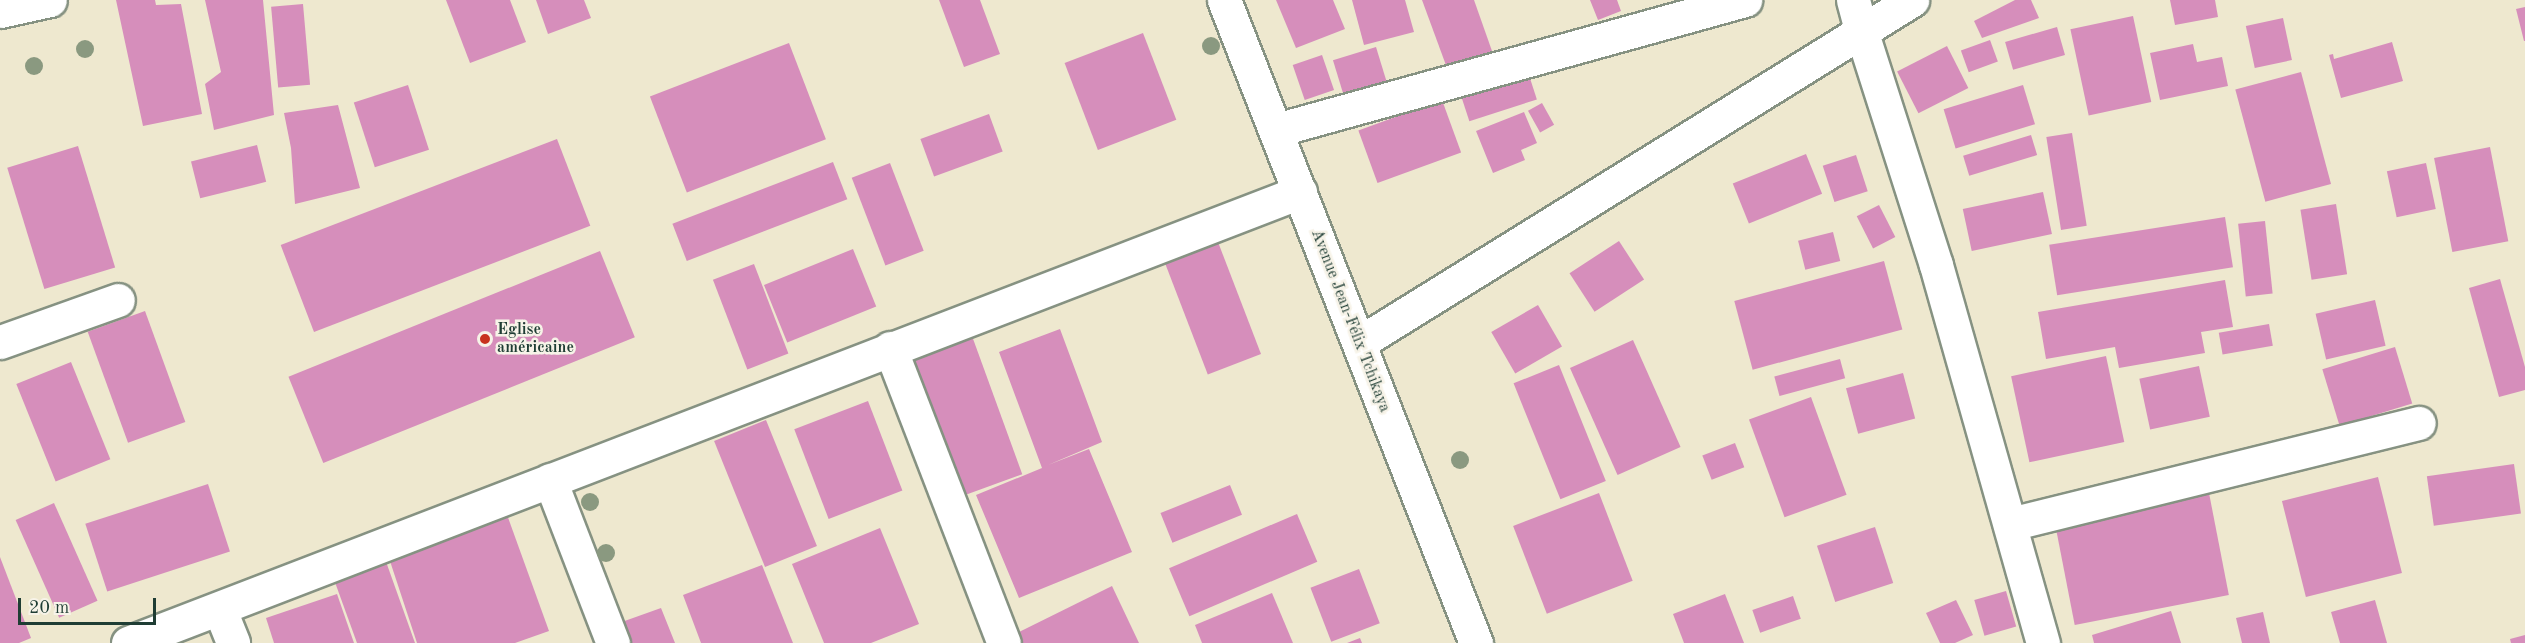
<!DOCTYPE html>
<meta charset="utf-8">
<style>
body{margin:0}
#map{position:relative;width:2525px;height:643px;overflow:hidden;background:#eee8cf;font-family:"Old Standard TT",serif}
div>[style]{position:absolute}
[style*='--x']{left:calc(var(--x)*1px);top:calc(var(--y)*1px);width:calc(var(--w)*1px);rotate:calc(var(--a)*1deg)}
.building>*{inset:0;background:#d68ebb;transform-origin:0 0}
.roads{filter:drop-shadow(2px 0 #869282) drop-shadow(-2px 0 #869282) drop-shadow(0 2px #869282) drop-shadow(0 -2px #869282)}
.minor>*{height:33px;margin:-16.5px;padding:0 16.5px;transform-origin:16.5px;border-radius:16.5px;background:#fff}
.tertiary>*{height:33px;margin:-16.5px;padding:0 16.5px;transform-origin:16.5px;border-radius:16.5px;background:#fff}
.trees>*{width:18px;height:18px;margin:-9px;border-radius:50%;background:#8a9980}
.dots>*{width:16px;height:16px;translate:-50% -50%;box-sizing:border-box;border:3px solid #f7f3e8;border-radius:50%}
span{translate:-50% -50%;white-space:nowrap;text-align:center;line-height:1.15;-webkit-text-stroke:5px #f7f3e8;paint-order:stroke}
.street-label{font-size:16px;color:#1f3d34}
.poi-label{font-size:16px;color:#1f3d34;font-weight:700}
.left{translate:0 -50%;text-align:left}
.scale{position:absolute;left:18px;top:598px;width:138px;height:27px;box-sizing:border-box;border:3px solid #1f3d34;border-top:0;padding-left:8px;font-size:18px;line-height:21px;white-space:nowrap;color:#1f3d34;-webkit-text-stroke:4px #f7f3e8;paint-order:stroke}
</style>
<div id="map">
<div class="building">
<i style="clip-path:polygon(116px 0,155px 0,156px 5px,181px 4px,202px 114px,143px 126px)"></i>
<i style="clip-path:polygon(205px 0,263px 0,274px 115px,214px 130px,205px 84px,221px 72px)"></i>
<i style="clip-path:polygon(446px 0,510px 0,526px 42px,470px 63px)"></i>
<i style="clip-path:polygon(536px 0,584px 0,591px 18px,548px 34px)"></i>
<i style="clip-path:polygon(939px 0,980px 0,1000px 54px,964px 67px)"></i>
<i style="clip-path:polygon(1276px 0,1333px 0,1345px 29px,1296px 48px)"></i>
<i style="clip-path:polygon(1352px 0,1405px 0,1414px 32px,1364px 45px)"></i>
<i style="clip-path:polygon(1422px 0,1474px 0,1492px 51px,1447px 68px)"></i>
<i style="clip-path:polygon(1590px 0,1617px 0,1621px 11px,1598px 20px)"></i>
<i style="clip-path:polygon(2015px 0,2031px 0,2039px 18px,1982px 38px,1974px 21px)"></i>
<i style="clip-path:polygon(2170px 0,2215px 0,2218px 17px,2175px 25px)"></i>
<i style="left:303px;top:4px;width:81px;height:32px;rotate:85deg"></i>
<i style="clip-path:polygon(2525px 7px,2525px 41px,2524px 41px,2516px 9px)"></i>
<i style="left:2133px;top:16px;width:88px;height:64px;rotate:78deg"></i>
<i style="left:2283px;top:18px;width:43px;height:38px;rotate:78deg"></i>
<i style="left:2057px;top:27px;width:29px;height:54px;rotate:74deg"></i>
<i style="left:1143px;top:33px;width:93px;height:84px;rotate:69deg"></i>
<i style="left:1990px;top:40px;width:23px;height:31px;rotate:70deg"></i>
<i style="clip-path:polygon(2392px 42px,2403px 81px,2341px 98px,2329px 55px,2333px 54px,2334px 59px)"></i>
<i style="left:789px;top:43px;width:103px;height:149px;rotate:69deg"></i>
<i style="clip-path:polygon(2193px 44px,2197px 62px,2222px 57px,2228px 86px,2160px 100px,2150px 53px)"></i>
<i style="left:1947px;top:46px;width:47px;height:56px;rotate:63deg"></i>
<i style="left:1376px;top:47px;width:39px;height:45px;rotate:73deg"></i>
<i style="left:1322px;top:55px;width:37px;height:31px;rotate:71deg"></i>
<i style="left:1527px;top:69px;width:32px;height:71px;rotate:72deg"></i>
<i style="left:2301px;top:72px;width:116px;height:68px;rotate:75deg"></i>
<i style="left:408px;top:85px;width:68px;height:57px;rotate:72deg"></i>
<i style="left:2023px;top:85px;width:41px;height:83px;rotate:73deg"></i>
<i style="left:1442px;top:100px;width:56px;height:89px;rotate:70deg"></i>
<i style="left:1542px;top:103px;width:25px;height:16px;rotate:61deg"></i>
<i style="clip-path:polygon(338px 105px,360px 188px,295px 204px,291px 148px,284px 113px)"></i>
<i style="clip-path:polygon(1524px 112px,1537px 143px,1521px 150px,1525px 160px,1493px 173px,1476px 131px)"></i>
<i style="left:989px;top:114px;width:40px;height:73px;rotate:70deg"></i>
<i style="left:2072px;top:133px;width:94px;height:26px;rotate:81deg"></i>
<i style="left:2031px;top:135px;width:21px;height:71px;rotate:73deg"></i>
<i style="left:557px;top:139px;width:93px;height:296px;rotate:69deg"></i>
<i style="left:257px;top:145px;width:38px;height:68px;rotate:76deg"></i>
<i style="left:78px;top:146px;width:127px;height:74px;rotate:73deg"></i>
<i style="left:2490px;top:147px;width:96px;height:57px;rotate:79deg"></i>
<i style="left:1806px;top:154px;width:43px;height:79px;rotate:68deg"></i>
<i style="left:1856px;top:155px;width:38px;height:35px;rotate:72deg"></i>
<i style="left:833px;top:162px;width:40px;height:172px;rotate:69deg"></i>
<i style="left:890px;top:163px;width:94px;height:41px;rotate:69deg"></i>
<i style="left:2426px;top:163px;width:47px;height:40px;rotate:78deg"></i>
<i style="left:2043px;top:192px;width:43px;height:82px;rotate:78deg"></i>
<i style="left:2336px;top:204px;width:71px;height:36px;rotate:81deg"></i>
<i style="left:1879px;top:205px;width:36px;height:25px;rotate:63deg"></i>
<i style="left:2225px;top:217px;width:51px;height:178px;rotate:81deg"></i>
<i style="left:2265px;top:221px;width:73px;height:27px;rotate:84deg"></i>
<i style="left:1833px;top:232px;width:30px;height:36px;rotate:76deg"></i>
<i style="left:1619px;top:241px;width:46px;height:59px;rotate:57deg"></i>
<i style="left:1218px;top:242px;width:120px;height:57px;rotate:69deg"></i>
<i style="left:853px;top:249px;width:62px;height:96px;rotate:68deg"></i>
<i style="left:600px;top:251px;width:93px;height:336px;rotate:68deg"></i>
<i style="left:1884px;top:261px;width:71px;height:155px;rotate:75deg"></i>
<i style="left:754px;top:264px;width:96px;height:44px;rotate:69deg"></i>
<i style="clip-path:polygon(2500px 279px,2525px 367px,2525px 390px,2499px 397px,2469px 288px)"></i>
<i style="clip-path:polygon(2225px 280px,2233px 327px,2201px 332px,2205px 353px,2119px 368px,2115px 347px,2046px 359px,2038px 312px)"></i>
<i style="left:2375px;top:300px;width:47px;height:61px;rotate:77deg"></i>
<i style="left:1538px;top:305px;width:48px;height:54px;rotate:60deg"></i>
<i style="left:145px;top:311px;width:118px;height:61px;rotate:70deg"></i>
<i style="left:2269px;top:324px;width:22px;height:51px;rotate:80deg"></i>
<i style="clip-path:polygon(1060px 329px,1102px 442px,1048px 465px,1089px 449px,1132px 552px,1019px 598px,976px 495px,1042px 468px,999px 352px)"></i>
<i style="left:972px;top:336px;width:147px;height:63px;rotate:70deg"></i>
<i style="left:1633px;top:340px;width:117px;height:69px;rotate:66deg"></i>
<i style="left:2395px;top:347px;width:59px;height:76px;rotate:73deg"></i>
<i style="left:2106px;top:356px;width:88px;height:97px;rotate:78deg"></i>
<i style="left:1840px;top:359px;width:20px;height:68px;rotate:75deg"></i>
<i style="left:71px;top:362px;width:105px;height:59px;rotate:68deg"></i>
<i style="left:1559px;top:365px;width:125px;height:49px;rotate:68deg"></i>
<i style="left:2199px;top:366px;width:52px;height:61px;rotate:78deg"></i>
<i style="left:1903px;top:373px;width:47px;height:59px;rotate:75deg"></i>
<i style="left:1811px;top:397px;width:104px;height:66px;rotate:70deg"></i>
<i style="left:868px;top:401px;width:96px;height:79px;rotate:69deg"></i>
<i style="left:766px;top:420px;width:136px;height:56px;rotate:68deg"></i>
<i style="left:1735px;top:443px;width:26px;height:35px;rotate:69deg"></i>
<i style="left:2514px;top:464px;width:50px;height:88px;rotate:82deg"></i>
<i style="left:2378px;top:477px;width:99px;height:99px;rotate:76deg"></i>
<i style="left:208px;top:484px;width:71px;height:129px;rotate:72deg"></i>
<i style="left:1230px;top:485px;width:32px;height:75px;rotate:68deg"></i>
<i style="left:1599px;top:493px;width:94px;height:92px;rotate:69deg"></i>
<i style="left:2209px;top:493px;width:104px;height:157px;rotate:79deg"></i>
<i style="left:54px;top:503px;width:107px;height:42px;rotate:66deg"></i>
<i style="clip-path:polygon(506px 512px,549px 631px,515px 643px,417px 643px,387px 552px)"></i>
<i style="left:1297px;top:514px;width:52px;height:139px;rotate:67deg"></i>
<i style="left:1875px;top:527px;width:59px;height:61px;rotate:72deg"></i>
<i style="clip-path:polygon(880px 528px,919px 624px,871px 643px,824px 643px,792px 564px)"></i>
<i style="clip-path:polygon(384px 556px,415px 643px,357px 643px,332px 574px)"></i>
<i style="clip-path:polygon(0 557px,31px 638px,19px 643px,0 643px)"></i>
<i style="clip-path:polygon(762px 565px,793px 643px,701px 643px,683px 595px)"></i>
<i style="left:1359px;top:569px;width:58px;height:52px;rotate:69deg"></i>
<i style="clip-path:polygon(1112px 586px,1139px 643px,1017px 643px,1013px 635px)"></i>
<i style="left:2006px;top:591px;width:37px;height:33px;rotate:74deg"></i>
<i style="clip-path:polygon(1272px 593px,1293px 643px,1202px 643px,1195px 625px)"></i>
<i style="clip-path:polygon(337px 594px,354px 643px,274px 643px,266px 618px)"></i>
<i style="clip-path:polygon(1725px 594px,1744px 643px,1684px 643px,1673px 614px)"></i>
<i style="left:1793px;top:596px;width:24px;height:43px;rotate:71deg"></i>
<i style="clip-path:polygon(1956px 600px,1973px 635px,1955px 643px,1940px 643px,1926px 613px)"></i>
<i style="clip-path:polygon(2375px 600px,2387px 643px,2340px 643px,2331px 612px)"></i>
<i style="clip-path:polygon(661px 608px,675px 643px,627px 643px,619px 623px)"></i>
<i style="clip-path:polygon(2171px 611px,2181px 643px,2094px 643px,2092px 635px)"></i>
<i style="clip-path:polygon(2263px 612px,2270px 643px,2242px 643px,2236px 618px)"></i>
<i style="clip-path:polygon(2525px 635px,2525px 643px,2511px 643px,2510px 639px)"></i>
<i style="clip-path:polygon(1360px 638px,1362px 643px,1347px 643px)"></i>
</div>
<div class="roads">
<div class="minor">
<i style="--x:1853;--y:0;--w:31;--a:75"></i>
<i style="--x:1861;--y:30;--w:247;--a:72.3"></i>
<i style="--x:1936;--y:265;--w:393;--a:74.2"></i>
<i style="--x:0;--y:11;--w:51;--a:-12.4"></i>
<i style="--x:1276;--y:130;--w:487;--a:-15.5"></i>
<i style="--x:0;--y:342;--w:125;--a:-19.6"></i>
<i style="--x:890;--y:348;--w:316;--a:68.9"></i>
<i style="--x:550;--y:480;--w:175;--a:68.9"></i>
<i style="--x:2010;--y:524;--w:421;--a:-13.9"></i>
<i style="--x:220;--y:610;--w:35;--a:68"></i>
<i style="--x:128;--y:643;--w:1256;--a:-21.05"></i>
</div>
<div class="tertiary">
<i style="--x:1224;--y:0;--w:691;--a:68.6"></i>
<i style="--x:1359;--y:343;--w:651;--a:-31.81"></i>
</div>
</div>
<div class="trees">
<i style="left:1211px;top:46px"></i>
<i style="left:85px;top:49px"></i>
<i style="left:34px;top:66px"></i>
<i style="left:1460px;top:460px"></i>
<i style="left:590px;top:502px"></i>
<i style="left:606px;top:553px"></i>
</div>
<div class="dots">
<i style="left:485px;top:339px;background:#c8321e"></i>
</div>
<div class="street-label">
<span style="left:1350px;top:321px;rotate:69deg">Avenue Jean-Félix Tchikaya</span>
</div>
<div class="poi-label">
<span class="left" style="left:497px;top:339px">Eglise<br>américaine</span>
</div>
<div class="scale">20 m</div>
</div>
